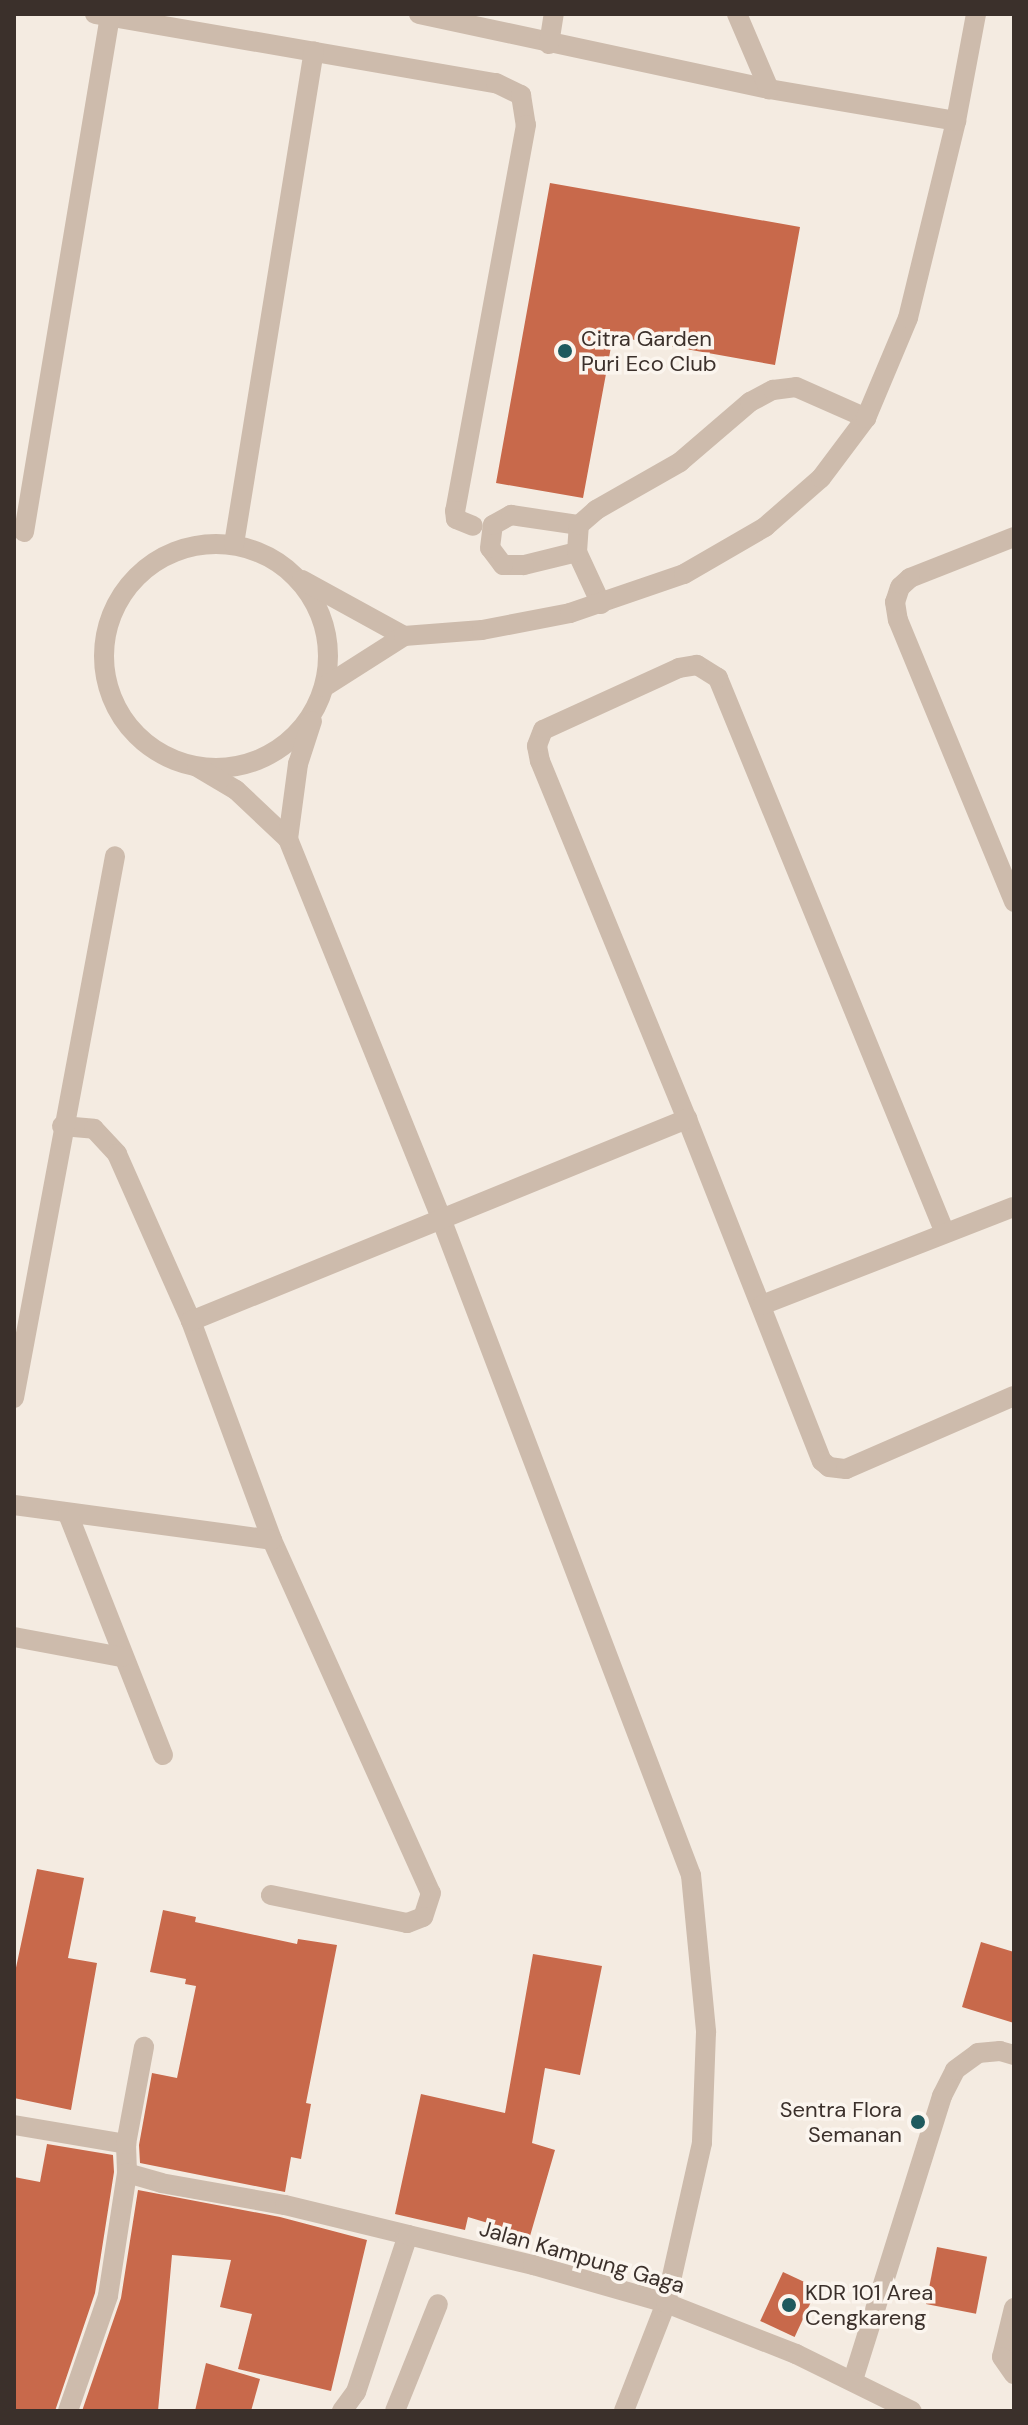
<!DOCTYPE html>
<style>
body{margin:0}
#map{position:relative;width:1028px;height:2425px;overflow:hidden;background:#f4ebe1;font-family:"DM Sans",sans-serif}
div>[style]{position:absolute}
[style*='--x']{left:calc(var(--x)*1px);top:calc(var(--y)*1px);width:calc(var(--w)*1px);rotate:calc(var(--a)*1deg)}
.building>*{inset:0;background:#c8694b;transform-origin:0 0}
.minor>*{height:20px;margin:-10px;padding:0 10px;transform-origin:10px;border-radius:10px;background:#cdbbac}
.minor>.ring{margin:-10px;padding:0;box-sizing:content-box;background:none;border:20px solid #cdbbac;border-radius:50%}
.dots>*{width:22px;height:22px;translate:-50% -50%;box-sizing:border-box;border:4px solid #fbf5ee;border-radius:50%}
span{translate:-50% -50%;white-space:nowrap;text-align:center;line-height:1.15;-webkit-text-stroke:7px #fbf5ee;paint-order:stroke}
.poi-label{font-size:22px;color:#3b302b}
.left{translate:0 -50%;text-align:left}
.right{translate:-100% -50%;text-align:right}
.street-label{font-size:22px;color:#3b302b}
.frame{position:absolute;inset:0;border:16px solid #3b302b;pointer-events:none}
</style>
<div id="map">
<div class="building">
<i style="clip-path:polygon(550px 183px,800px 227px,775px 365px,613px 336px,583px 498px,496px 483px)"></i>
<i style="clip-path:polygon(37px 1869px,84px 1878px,68px 1958px,97px 1963px,71px 2110px,14px 2098px,14px 1977px)"></i>
<i style="clip-path:polygon(163px 1910px,196px 1917px,195px 1922px,297px 1944px,298px 1939px,337px 1945px,306px 2103px,311px 2104px,301px 2159px,291px 2157px,285px 2192px,140px 2163px,139px 2145px,152px 2073px,177px 2078px,196px 1986px,185px 1984px,186px 1979px,150px 1972px)"></i>
<i style="clip-path:polygon(981px 1942px,1014px 1952px,1014px 2023px,962px 2007px)"></i>
<i style="clip-path:polygon(533px 1954px,602px 1966px,580px 2075px,545px 2068px,532px 2143px,555px 2150px,530px 2236px,468px 2217px,465px 2230px,395px 2214px,421px 2094px,505px 2113px)"></i>
<i style="clip-path:polygon(47px 2144px,113px 2155px,114px 2172px,95px 2293px,55px 2411px,14px 2411px,14px 2177px,40px 2182px)"></i>
<i style="clip-path:polygon(138px 2190px,280px 2217px,367px 2240px,331px 2391px,238px 2369px,252px 2314px,220px 2307px,231px 2260px,172px 2255px,158px 2411px,82px 2411px,121px 2298px)"></i>
<i style="left:937px;top:2247px;width:51px;height:58px;rotate:11deg"></i>
<i style="left:783px;top:2272px;width:38px;height:54px;rotate:25deg"></i>
<i style="clip-path:polygon(206px 2363px,260px 2379px,251px 2411px,195px 2411px)"></i>
</div>
<div class="minor">
<i style="--x:95;--y:14;--w:407;--a:9.8"></i>
<i style="--x:496;--y:83;--w:28;--a:26"></i>
<i style="--x:521;--y:95;--w:30;--a:81"></i>
<i style="--x:526;--y:125;--w:392;--a:100.4"></i>
<i style="--x:455;--y:511;--w:8;--a:83"></i>
<i style="--x:456;--y:519;--w:18;--a:22"></i>
<i style="--x:419;--y:14;--w:358;--a:12.1"></i>
<i style="--x:769;--y:89;--w:190;--a:9.7"></i>
<i style="--x:737;--y:14;--w:82;--a:66.9"></i>
<i style="--x:549;--y:44;--w:30;--a:-81"></i>
<i style="--x:24;--y:532;--w:523;--a:-80.54"></i>
<i style="--x:1014;--y:537;--w:112;--a:158.5"></i>
<i style="--x:910;--y:578;--w:13;--a:138"></i>
<i style="--x:900;--y:587;--w:16;--a:108"></i>
<i style="--x:895;--y:602;--w:18;--a:81"></i>
<i style="--x:898;--y:620;--w:305;--a:67.6"></i>
<i class="ring" style="left:104px;top:544px;width:204px;height:204px"></i>
<i style="--x:234;--y:544;--w:499;--a:-80.8"></i>
<i style="--x:577;--y:552;--w:55;--a:166.2"></i>
<i style="--x:524;--y:565;--w:21;--a:180"></i>
<i style="--x:503;--y:565;--w:21;--a:-127"></i>
<i style="--x:490;--y:548;--w:23;--a:-83"></i>
<i style="--x:493;--y:525;--w:21;--a:-29"></i>
<i style="--x:511;--y:515;--w:69;--a:8.4"></i>
<i style="--x:302;--y:580;--w:116;--a:28.8"></i>
<i style="--x:601;--y:604;--w:57;--a:-114.8"></i>
<i style="--x:577;--y:552;--w:27;--a:-86"></i>
<i style="--x:579;--y:525;--w:23;--a:-41"></i>
<i style="--x:596;--y:510;--w:97;--a:-29.7"></i>
<i style="--x:680;--y:462;--w:92;--a:-40.6"></i>
<i style="--x:750;--y:402;--w:26;--a:-28"></i>
<i style="--x:773;--y:390;--w:23;--a:-7"></i>
<i style="--x:796;--y:387;--w:77;--a:23.9"></i>
<i style="--x:324;--y:687;--w:95;--a:-32.5"></i>
<i style="--x:404;--y:636;--w:78;--a:-4.4"></i>
<i style="--x:482;--y:630;--w:90;--a:-10.9"></i>
<i style="--x:570;--y:613;--w:120;--a:-18.9"></i>
<i style="--x:684;--y:574;--w:94;--a:-30.1"></i>
<i style="--x:765;--y:527;--w:74;--a:-41.2"></i>
<i style="--x:821;--y:478;--w:75;--a:-53.1"></i>
<i style="--x:866;--y:418;--w:108;--a:-67.2"></i>
<i style="--x:908;--y:318;--w:203;--a:-76.3"></i>
<i style="--x:956;--y:121;--w:109;--a:-79.4"></i>
<i style="--x:197;--y:767;--w:45;--a:30.5"></i>
<i style="--x:236;--y:790;--w:71;--a:43.3"></i>
<i style="--x:288;--y:839;--w:412;--a:68"></i>
<i style="--x:442;--y:1221;--w:700;--a:69.16"></i>
<i style="--x:691;--y:1875;--w:158;--a:84.5"></i>
<i style="--x:706;--y:2032;--w:111;--a:92.1"></i>
<i style="--x:702;--y:2143;--w:164;--a:102.7"></i>
<i style="--x:666;--y:2303;--w:116;--a:111.3"></i>
<i style="--x:288;--y:839;--w:76;--a:-82.4"></i>
<i style="--x:298;--y:764;--w:45;--a:-72"></i>
<i style="--x:62;--y:1126;--w:32;--a:5"></i>
<i style="--x:94;--y:1129;--w:34;--a:47"></i>
<i style="--x:117;--y:1154;--w:183;--a:66.1"></i>
<i style="--x:191;--y:1321;--w:233;--a:69.7"></i>
<i style="--x:272;--y:1540;--w:387;--a:65.8"></i>
<i style="--x:431;--y:1893;--w:25;--a:108"></i>
<i style="--x:423;--y:1917;--w:17;--a:159"></i>
<i style="--x:407;--y:1923;--w:139;--a:-168.4"></i>
<i style="--x:945;--y:1233;--w:600;--a:-112.25"></i>
<i style="--x:718;--y:678;--w:25;--a:-148"></i>
<i style="--x:697;--y:665;--w:18;--a:171"></i>
<i style="--x:679;--y:668;--w:149;--a:155.5"></i>
<i style="--x:543;--y:730;--w:17;--a:111"></i>
<i style="--x:537;--y:746;--w:15;--a:79"></i>
<i style="--x:540;--y:761;--w:387;--a:67.7"></i>
<i style="--x:687;--y:1119;--w:368;--a:68.5"></i>
<i style="--x:822;--y:1461;--w:9;--a:41"></i>
<i style="--x:829;--y:1467;--w:17;--a:7"></i>
<i style="--x:846;--y:1469;--w:183;--a:-23.5"></i>
<i style="--x:762;--y:1305;--w:270;--a:-21.3"></i>
<i style="--x:191;--y:1321;--w:536;--a:-22.16"></i>
<i style="--x:14;--y:1398;--w:551;--a:-79.44"></i>
<i style="--x:14;--y:1505;--w:260;--a:7.7"></i>
<i style="--x:68;--y:1514;--w:259;--a:68.5"></i>
<i style="--x:14;--y:1637;--w:110;--a:10.5"></i>
<i style="--x:14;--y:2125;--w:114;--a:9.6"></i>
<i style="--x:126;--y:2144;--w:29;--a:88"></i>
<i style="--x:127;--y:2173;--w:124;--a:98.8"></i>
<i style="--x:108;--y:2296;--w:122;--a:109.2"></i>
<i style="--x:126;--y:2144;--w:99;--a:-79.5"></i>
<i style="--x:127;--y:2173;--w:35;--a:16"></i>
<i style="--x:161;--y:2183;--w:126;--a:10.1"></i>
<i style="--x:285;--y:2205;--w:127;--a:13.7"></i>
<i style="--x:1014;--y:2308;--w:50;--a:103.8"></i>
<i style="--x:1002;--y:2357;--w:21;--a:55"></i>
<i style="--x:853;--y:2380;--w:298;--a:-72.6"></i>
<i style="--x:942;--y:2096;--w:29;--a:-63"></i>
<i style="--x:955;--y:2070;--w:29;--a:-36"></i>
<i style="--x:978;--y:2053;--w:22;--a:-5"></i>
<i style="--x:1000;--y:2051;--w:15;--a:16"></i>
<i style="--x:342;--y:2411;--w:24;--a:-54"></i>
<i style="--x:356;--y:2392;--w:165;--a:-71.7"></i>
<i style="--x:408;--y:2235;--w:129;--a:13.5"></i>
<i style="--x:533;--y:2265;--w:138;--a:15.9"></i>
<i style="--x:666;--y:2303;--w:140;--a:21.4"></i>
<i style="--x:796;--y:2354;--w:129;--a:26.2"></i>
<i style="--x:395;--y:2411;--w:115;--a:-68.1"></i>
</div>
<div class="dots">
<i style="left:565px;top:351px;background:#1f5a5e"></i>
<i style="left:918px;top:2122px;background:#1f5a5e"></i>
<i style="left:789px;top:2305px;background:#1f5a5e"></i>
</div>
<div class="poi-label">
<span class="left" style="left:581px;top:351px">Citra Garden<br>Puri Eco Club</span>
<span class="right" style="left:902px;top:2122px">Sentra Flora<br>Semanan</span>
<span class="left" style="left:805px;top:2305px">KDR 101 Area<br>Cengkareng</span>
</div>
<div class="street-label">
<span style="left:582px;top:2257px;rotate:16deg">Jalan Kampung Gaga</span>
</div>
<div class="frame"></div>
</div>
